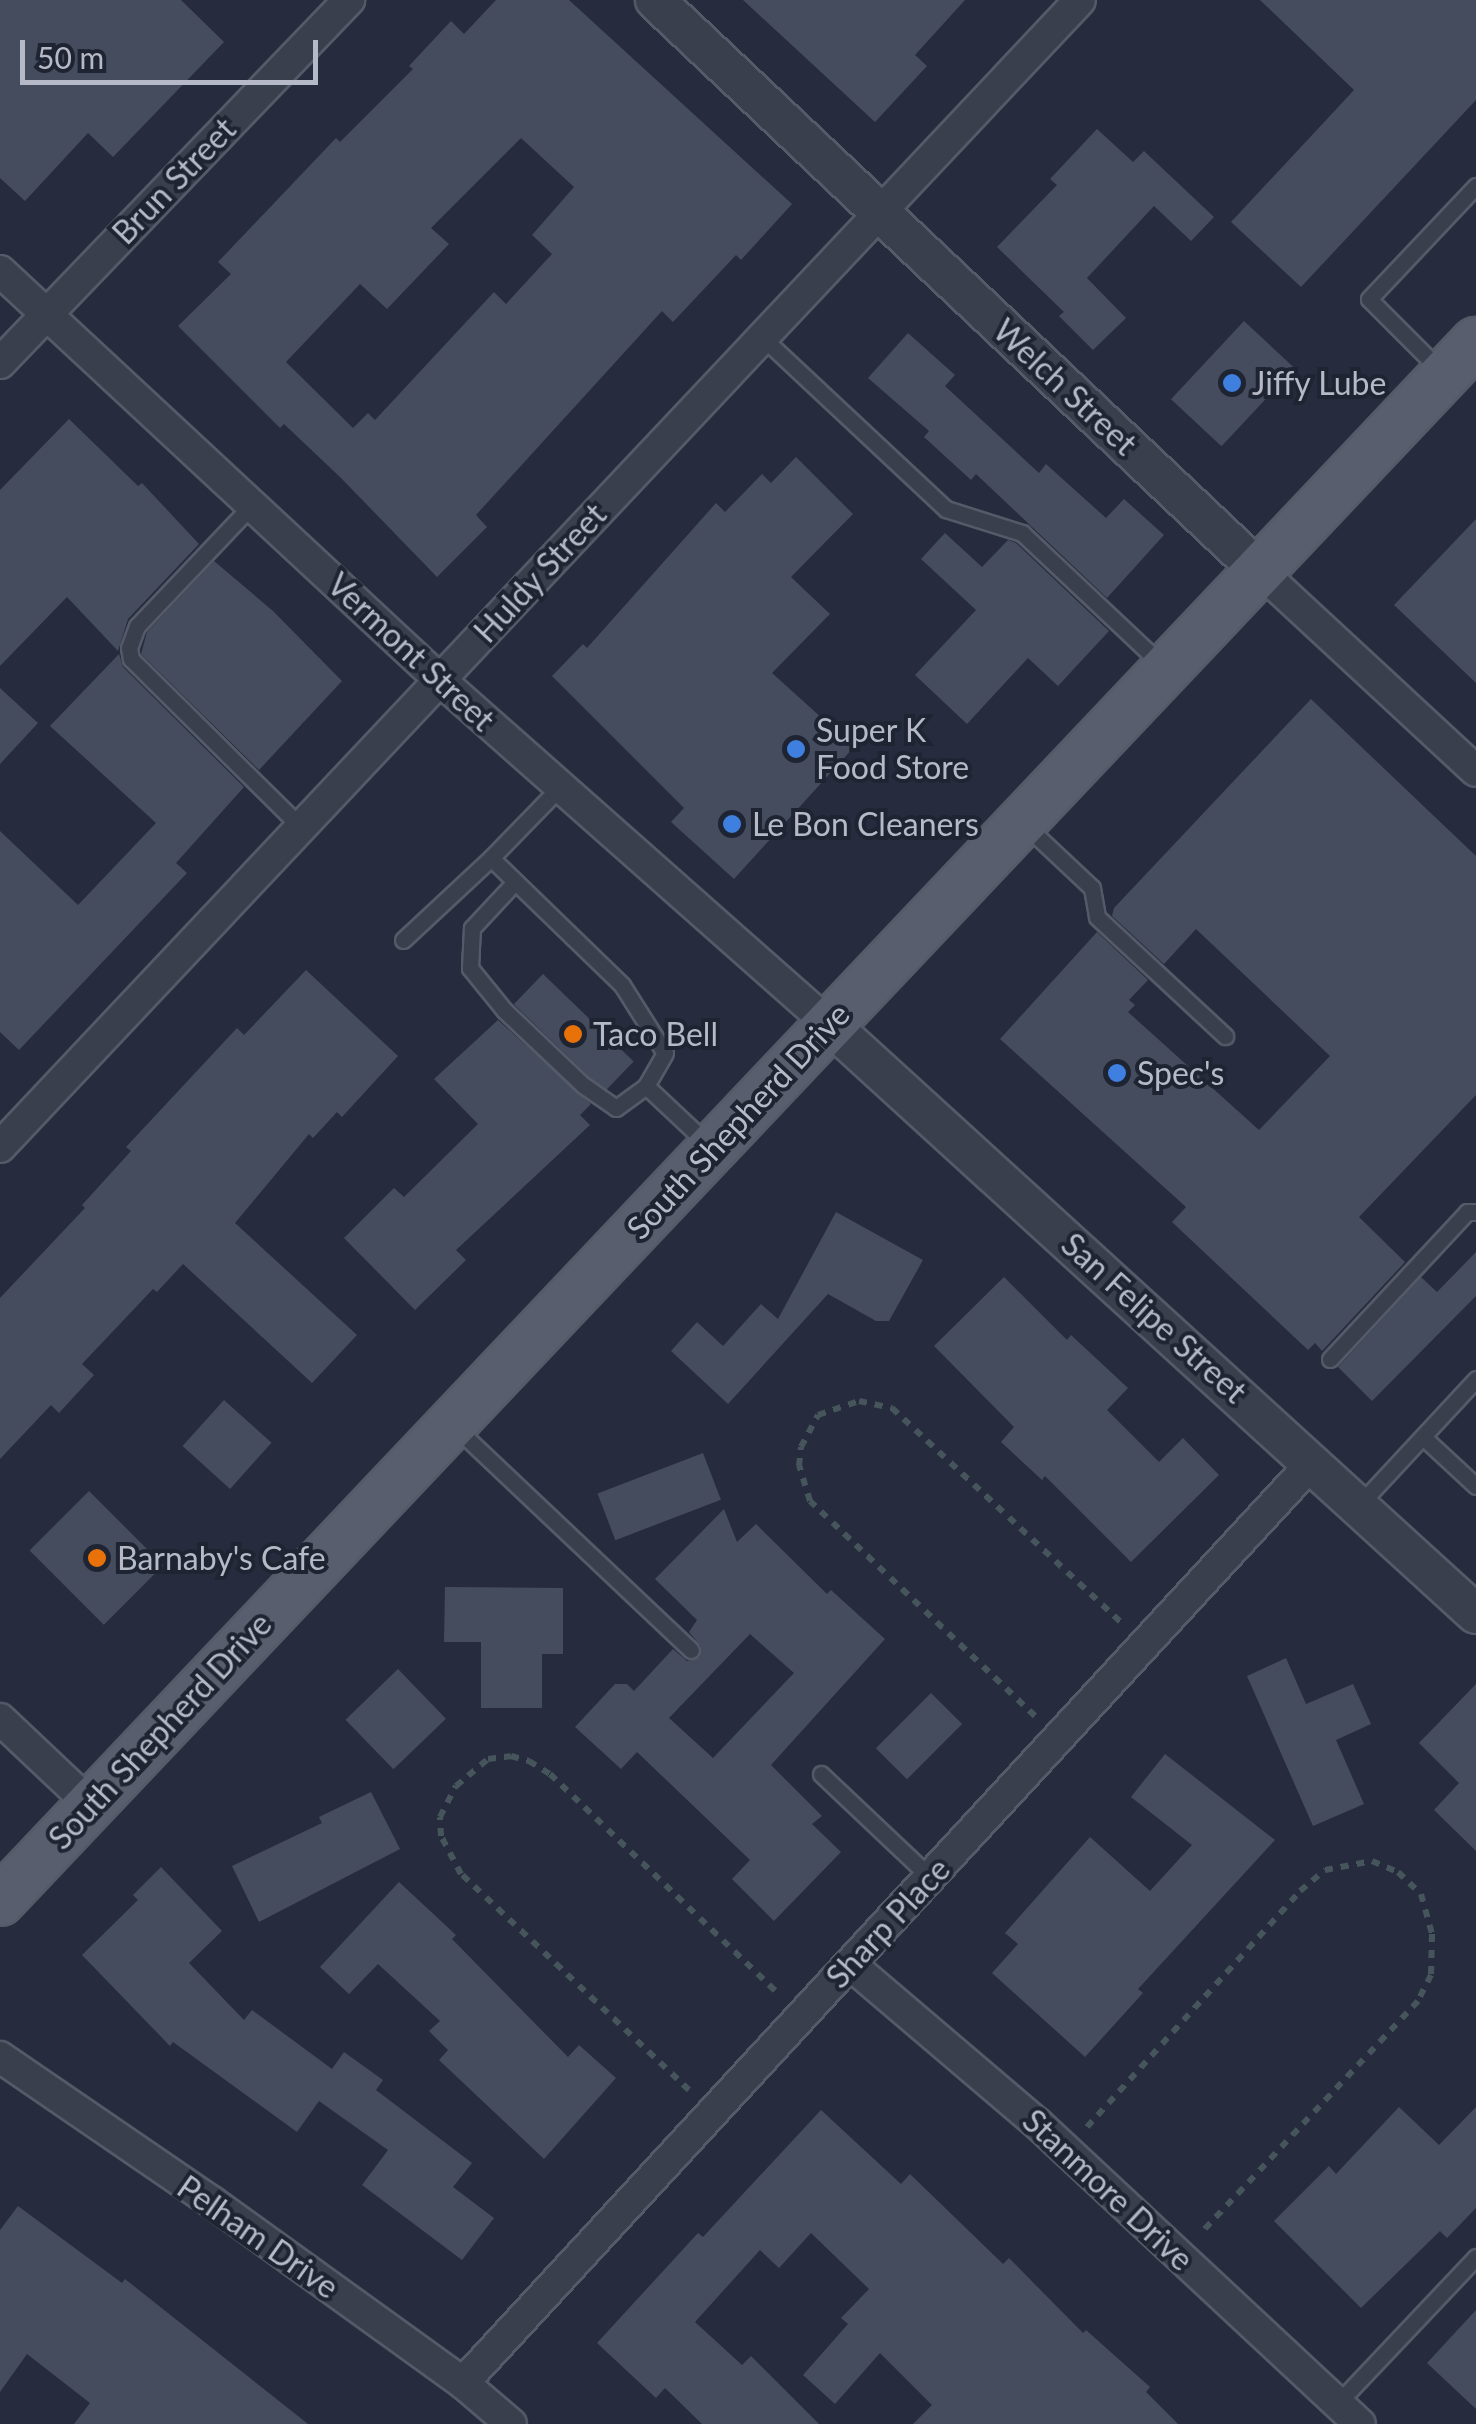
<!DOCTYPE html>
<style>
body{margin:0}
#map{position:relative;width:1476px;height:2424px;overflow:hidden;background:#262c3d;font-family:Lato,sans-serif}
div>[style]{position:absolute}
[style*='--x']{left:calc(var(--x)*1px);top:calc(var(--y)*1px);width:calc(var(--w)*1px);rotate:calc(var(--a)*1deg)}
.building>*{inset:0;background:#454c5e;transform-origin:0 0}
.path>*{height:6px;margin-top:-3px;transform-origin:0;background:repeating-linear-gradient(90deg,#46555b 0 8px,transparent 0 16px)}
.roads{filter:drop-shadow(2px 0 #555a68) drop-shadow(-2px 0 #555a68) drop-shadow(0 2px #555a68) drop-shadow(0 -2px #555a68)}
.service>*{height:15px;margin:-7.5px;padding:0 7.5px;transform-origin:7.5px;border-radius:7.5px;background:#3a3f4d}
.minor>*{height:30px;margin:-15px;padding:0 15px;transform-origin:15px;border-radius:15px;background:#3a3f4d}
.tertiary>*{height:38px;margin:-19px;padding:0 19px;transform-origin:19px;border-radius:19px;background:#3a3f4d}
.primary>*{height:48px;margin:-24px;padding:0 24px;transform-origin:24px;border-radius:24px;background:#585e6d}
.dots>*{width:28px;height:28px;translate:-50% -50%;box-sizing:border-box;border:5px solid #1f2432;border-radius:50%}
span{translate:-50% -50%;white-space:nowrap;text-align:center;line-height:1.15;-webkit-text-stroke:8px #1f2432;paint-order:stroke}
.street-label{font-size:32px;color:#b6bac8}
.poi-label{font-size:32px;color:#b6bac8}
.left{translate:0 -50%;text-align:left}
.scale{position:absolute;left:20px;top:40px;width:298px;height:45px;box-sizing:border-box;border:5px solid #b6bac8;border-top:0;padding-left:12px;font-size:30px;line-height:35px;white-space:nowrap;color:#b6bac8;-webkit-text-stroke:8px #1f2432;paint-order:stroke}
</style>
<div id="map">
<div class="building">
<i style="clip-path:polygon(0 0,181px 0,224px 42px,113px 157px,88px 133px,25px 201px,0 178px)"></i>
<i style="clip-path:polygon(evenodd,496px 0,569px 0,792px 204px,741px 260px,736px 255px,673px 322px,662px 311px,476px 515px,487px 527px,437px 577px,341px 478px,284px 424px,280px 428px,178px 326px,231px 274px,218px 262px,336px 138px,340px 142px,413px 69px,409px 66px,451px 21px,464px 34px,496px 0,521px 138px,574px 187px,532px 235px,552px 254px,506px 304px,494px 292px,375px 420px,368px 413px,353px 428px,286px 362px,360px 284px,387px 309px,449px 244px,431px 228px,521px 138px)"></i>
<i style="clip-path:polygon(743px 0,965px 0,915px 55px,927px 66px,875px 122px)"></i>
<i style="clip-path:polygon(1260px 0,1476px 0,1476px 100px,1301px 287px,1231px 222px,1354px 90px)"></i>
<i style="clip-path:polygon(1097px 129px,1133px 162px,1144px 151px,1214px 217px,1191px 241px,1154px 206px,1087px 278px,1126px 318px,1093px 350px,1059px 316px,1064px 312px,997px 247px,1057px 185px,1050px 179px)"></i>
<i style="left:1244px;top:321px;width:69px;height:107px;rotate:43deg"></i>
<i style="clip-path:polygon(908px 333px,955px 375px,945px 386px,1039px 473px,1046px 464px,1106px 518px,1124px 499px,1164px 535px,1107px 598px,976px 474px,971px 480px,924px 437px,929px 431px,868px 378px)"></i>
<i style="clip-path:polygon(69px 419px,138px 486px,142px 483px,199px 544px,128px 619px,118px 651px,67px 597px,0 666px,0 490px)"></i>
<i style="clip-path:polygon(796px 457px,853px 514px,791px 577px,830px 614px,772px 673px,854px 747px,734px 879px,671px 822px,684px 808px,552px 676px,583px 644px,587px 648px,716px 503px,725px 512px,762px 474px,771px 483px)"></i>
<i style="clip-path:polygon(1476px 519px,1476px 683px,1394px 605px)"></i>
<i style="clip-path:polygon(945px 533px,982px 567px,1008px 540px,1016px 543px,1109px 631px,1058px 686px,1028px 658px,967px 724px,915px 675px,976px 610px,921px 559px)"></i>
<i style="clip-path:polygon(214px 561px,273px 611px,342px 681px,259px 770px,141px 654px,147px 632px)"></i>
<i style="clip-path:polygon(119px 654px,123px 667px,244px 787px,176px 863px,187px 873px,19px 1050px,0 1032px,0 831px,78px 905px,156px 823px,50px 726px)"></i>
<i style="clip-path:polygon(0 688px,38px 723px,0 764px)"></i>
<i style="clip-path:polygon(1311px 699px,1476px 856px,1476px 1095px,1359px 1217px,1405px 1262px,1322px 1351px,1315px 1343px,1308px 1350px,1172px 1222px,1186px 1207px,1000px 1039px,1097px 932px,1148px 980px,1129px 1000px,1135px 1005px,1128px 1012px,1259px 1130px,1330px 1056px,1196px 929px,1164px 964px,1112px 916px,1114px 908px)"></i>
<i style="clip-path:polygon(306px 970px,398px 1056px,342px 1117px,337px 1112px,313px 1138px,309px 1134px,235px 1223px,357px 1335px,312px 1383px,183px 1264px,157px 1292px,153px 1289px,82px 1364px,94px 1375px,59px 1413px,51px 1405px,0 1459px,0 1298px,85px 1208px,82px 1205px,131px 1151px,126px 1147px,237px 1028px,244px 1035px)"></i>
<i style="left:543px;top:974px;width:126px;height:42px;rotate:44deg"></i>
<i style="clip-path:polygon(498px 1020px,591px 1104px,580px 1115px,590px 1125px,456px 1250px,466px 1260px,415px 1310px,344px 1238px,394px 1188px,404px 1197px,478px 1124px,434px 1079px)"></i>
<i style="clip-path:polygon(836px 1212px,923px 1260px,889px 1321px,876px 1321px,828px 1294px,728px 1404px,671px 1351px,697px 1322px,723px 1346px,761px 1304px,778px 1319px)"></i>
<i style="clip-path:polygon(1476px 1252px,1476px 1296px,1372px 1401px,1338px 1367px,1421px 1277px,1437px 1292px)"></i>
<i style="clip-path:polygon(1004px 1277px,1067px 1340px,1071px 1335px,1128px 1388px,1107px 1410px,1159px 1462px,1183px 1438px,1219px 1475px,1131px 1562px,1045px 1476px,1042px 1480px,1001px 1442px,1014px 1427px,934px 1346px)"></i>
<i style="left:224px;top:1400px;width:64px;height:62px;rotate:42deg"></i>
<i style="left:703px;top:1453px;width:50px;height:113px;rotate:69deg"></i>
<i style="left:89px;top:1491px;width:105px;height:84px;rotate:45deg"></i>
<i style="clip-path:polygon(evenodd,724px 1509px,737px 1542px,756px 1524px,827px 1594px,831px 1590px,885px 1639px,771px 1765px,822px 1816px,812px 1824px,841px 1852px,774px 1921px,732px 1879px,750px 1860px,637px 1752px,621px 1769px,575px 1727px,615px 1684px,627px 1684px,634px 1691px,673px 1649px,687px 1661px,700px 1657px,701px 1646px,689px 1632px,697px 1620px,655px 1579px,724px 1509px,750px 1634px,794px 1673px,713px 1758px,669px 1718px,750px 1634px)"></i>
<i style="clip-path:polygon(445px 1587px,563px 1588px,563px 1654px,542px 1654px,542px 1708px,481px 1708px,481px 1642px,444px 1642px)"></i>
<i style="clip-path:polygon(1286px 1658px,1306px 1704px,1353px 1684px,1371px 1724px,1336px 1740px,1364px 1804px,1313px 1826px,1247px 1676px)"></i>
<i style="left:398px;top:1669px;width:69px;height:73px;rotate:46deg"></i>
<i style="clip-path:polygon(1476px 1684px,1476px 1851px,1434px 1810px,1459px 1783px,1419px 1743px)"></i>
<i style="left:931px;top:1693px;width:44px;height:78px;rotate:45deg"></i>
<i style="clip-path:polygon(1165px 1754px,1275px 1840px,1138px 1989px,1143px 1993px,1085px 2057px,992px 1973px,1018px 1944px,1005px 1933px,1090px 1837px,1150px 1891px,1192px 1845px,1131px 1797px)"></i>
<i style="clip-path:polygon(371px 1792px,400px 1849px,259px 1922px,232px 1866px,322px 1823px,319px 1817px)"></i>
<i style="clip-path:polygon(161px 1867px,222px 1931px,189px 1963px,244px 2020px,252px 2010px,332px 2069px,344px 2052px,383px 2080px,376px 2090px,472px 2163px,453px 2187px,494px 2218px,462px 2260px,362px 2185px,388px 2150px,319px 2101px,297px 2132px,173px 2042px,170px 2046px,82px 1955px,138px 1900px,133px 1895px)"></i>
<i style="clip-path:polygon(399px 1882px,456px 1935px,452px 1939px,568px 2057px,579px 2045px,616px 2078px,544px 2159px,439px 2060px,448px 2050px,429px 2031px,440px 2021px,378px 1964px,349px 1994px,320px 1967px)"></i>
<i style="clip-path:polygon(1399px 2107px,1439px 2145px,1476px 2107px,1476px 2208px,1447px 2238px,1440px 2231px,1361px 2308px,1274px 2221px,1329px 2166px,1336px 2174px)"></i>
<i style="clip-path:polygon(821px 2110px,901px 2184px,910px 2174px,1003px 2264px,1009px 2258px,1083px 2333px,1086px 2330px,1150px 2387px,1146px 2392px,1178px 2424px,913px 2424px,932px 2405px,880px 2353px,835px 2404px,803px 2375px,848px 2324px,841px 2318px,869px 2289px,811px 2233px,779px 2268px,760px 2250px,695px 2322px,742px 2365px,751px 2356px,819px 2424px,702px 2424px,665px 2388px,656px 2398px,597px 2343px,698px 2233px,703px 2237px)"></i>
<i style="clip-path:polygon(18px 2206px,122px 2283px,125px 2279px,308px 2424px,74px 2424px,90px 2403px,27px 2354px,0 2392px,0 2230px)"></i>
<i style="clip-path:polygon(1476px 2310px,1476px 2409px,1427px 2363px)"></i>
</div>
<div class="path">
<i style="--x:1035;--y:1716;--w:311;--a:-136.3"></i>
<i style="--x:810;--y:1501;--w:37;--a:-107"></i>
<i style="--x:799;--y:1466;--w:19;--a:-84"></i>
<i style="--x:801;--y:1447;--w:36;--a:-62"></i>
<i style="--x:818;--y:1415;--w:43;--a:-18.9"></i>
<i style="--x:859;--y:1401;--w:34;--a:12"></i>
<i style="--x:892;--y:1408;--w:315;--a:43.1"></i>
<i style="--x:689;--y:2090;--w:314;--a:-136.5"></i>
<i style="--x:461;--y:1874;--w:43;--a:-117.8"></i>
<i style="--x:441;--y:1836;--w:19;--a:-93"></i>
<i style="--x:440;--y:1817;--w:35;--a:-63"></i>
<i style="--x:456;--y:1786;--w:42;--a:-40.2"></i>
<i style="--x:488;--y:1759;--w:23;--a:-7"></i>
<i style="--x:511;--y:1756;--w:19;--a:16"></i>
<i style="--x:529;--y:1761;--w:25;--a:32"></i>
<i style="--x:550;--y:1774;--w:318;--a:43.9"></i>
<i style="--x:1087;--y:2127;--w:318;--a:-47.9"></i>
<i style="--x:1300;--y:1891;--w:33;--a:-40"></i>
<i style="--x:1325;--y:1870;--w:48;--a:-10.8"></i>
<i style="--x:1372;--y:1861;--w:28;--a:23"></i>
<i style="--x:1398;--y:1872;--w:32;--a:44"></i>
<i style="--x:1421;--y:1894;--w:41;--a:74.6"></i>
<i style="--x:1432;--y:1934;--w:41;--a:91.4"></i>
<i style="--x:1431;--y:1975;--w:29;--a:117"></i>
<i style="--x:1418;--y:2001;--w:316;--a:133.1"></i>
</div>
<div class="roads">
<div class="service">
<i style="--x:762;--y:337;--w:252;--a:43.1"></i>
<i style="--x:946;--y:509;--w:80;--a:17.5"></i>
<i style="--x:1022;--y:533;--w:195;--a:43.3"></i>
<i style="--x:1440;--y:370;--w:100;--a:-135"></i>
<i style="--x:1369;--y:299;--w:156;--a:-46.6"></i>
<i style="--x:252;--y:505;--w:167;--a:133.5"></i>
<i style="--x:137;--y:626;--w:23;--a:110"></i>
<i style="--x:129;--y:648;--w:11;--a:80"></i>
<i style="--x:131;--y:659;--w:239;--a:44.7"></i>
<i style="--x:1025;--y:825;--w:92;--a:43.2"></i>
<i style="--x:1092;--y:888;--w:29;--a:80"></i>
<i style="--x:1097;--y:917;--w:175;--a:42.9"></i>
<i style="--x:491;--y:858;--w:99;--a:-45.8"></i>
<i style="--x:514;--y:883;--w:62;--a:133"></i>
<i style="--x:472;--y:928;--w:40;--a:92.9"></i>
<i style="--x:470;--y:968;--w:55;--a:50.9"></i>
<i style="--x:505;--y:1011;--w:108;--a:43.5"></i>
<i style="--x:583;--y:1085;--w:40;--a:34.9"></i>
<i style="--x:616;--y:1108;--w:37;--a:-36"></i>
<i style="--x:403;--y:940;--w:120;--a:-43"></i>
<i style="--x:491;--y:858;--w:182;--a:44.1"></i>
<i style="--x:622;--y:985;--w:80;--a:57.7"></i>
<i style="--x:665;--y:1053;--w:38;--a:120"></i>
<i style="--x:646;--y:1086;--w:88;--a:43.2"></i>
<i style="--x:1330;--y:1359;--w:201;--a:-47"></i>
<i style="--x:1467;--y:1212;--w:9;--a:0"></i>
<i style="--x:454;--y:1426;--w:326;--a:43.4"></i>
<i style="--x:1423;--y:1437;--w:72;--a:42.8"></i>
<i style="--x:1359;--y:1505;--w:172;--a:-47.1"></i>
<i style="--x:821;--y:1774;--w:150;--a:43.4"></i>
<i style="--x:1338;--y:2403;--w:201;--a:-46.6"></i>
</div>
<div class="minor">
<i style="--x:0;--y:271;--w:601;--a:42.91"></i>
<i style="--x:440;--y:680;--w:521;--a:41.5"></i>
<i style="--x:0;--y:363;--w:504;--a:-46.13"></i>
<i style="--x:1260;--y:571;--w:294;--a:42.8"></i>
<i style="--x:0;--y:1147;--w:1575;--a:-46.72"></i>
<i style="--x:0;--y:1719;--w:125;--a:43.4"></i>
<i style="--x:850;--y:1964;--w:247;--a:40.4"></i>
<i style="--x:1038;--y:2124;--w:440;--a:43"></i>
<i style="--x:0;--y:2057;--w:257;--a:34.4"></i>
<i style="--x:212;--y:2202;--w:309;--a:35.8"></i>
<i style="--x:463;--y:2383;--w:63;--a:40.5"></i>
<i style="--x:463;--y:2383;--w:1253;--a:-47.3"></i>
</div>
<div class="tertiary">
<i style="--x:655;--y:0;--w:832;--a:43.34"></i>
<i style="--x:830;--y:1025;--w:874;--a:42.36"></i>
</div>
<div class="primary">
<i style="--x:0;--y:1901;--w:2147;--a:-46.57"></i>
</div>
</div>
<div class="dots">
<i style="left:1232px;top:383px;background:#3f7fe0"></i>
<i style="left:796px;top:749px;background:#3f7fe0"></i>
<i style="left:732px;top:824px;background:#3f7fe0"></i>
<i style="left:573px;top:1034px;background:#e8710a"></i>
<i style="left:1117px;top:1073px;background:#3f7fe0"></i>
<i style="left:97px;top:1558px;background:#e8710a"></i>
</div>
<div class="street-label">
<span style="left:174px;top:181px;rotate:-46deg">Brun Street</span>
<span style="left:1065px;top:387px;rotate:43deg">Welch Street</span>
<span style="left:540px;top:573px;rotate:-47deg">Huldy Street</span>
<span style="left:411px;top:652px;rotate:43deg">Vermont Street</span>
<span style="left:738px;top:1121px;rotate:-47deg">South Shepherd Drive</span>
<span style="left:1154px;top:1318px;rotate:42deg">San Felipe Street</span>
<span style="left:160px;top:1731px;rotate:-47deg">South Shepherd Drive</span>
<span style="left:888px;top:1923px;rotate:-47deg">Sharp Place</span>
<span style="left:1108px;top:2190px;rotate:43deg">Stanmore Drive</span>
<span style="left:258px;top:2237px;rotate:35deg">Pelham Drive</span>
</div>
<div class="poi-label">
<span class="left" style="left:1252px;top:383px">Jiffy Lube</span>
<span class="left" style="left:816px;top:749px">Super K<br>Food Store</span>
<span class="left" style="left:752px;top:824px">Le Bon Cleaners</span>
<span class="left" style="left:593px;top:1034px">Taco Bell</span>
<span class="left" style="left:1137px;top:1073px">Spec's</span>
<span class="left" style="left:117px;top:1558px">Barnaby's Cafe</span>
</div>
<div class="scale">50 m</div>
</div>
